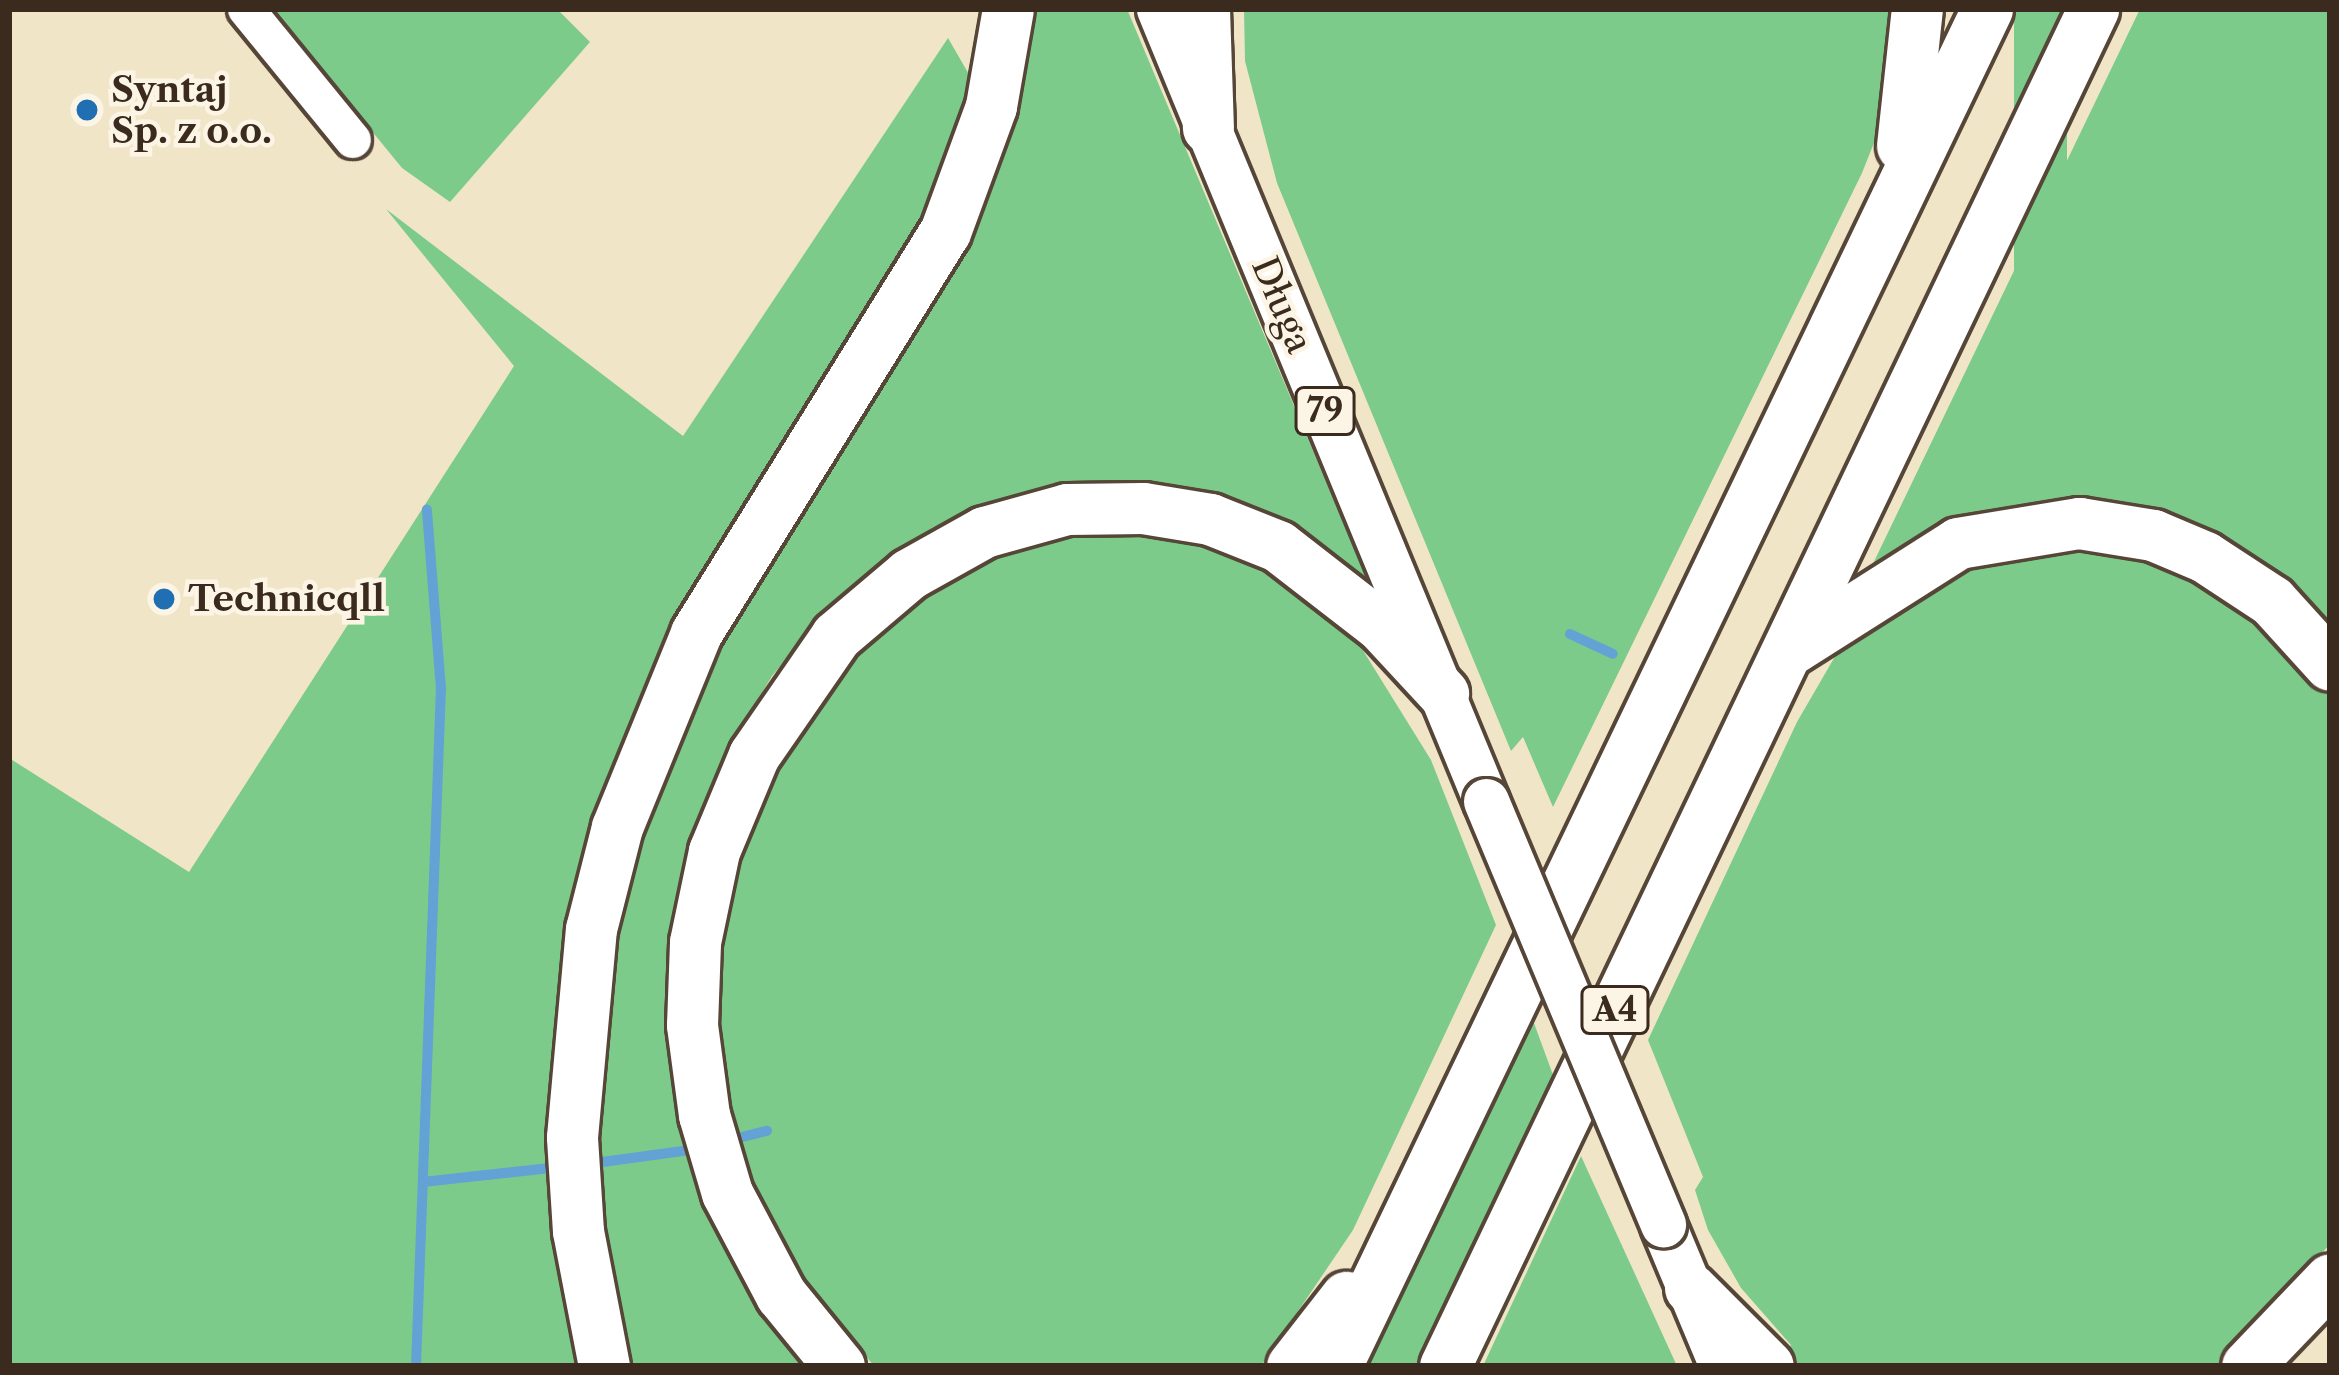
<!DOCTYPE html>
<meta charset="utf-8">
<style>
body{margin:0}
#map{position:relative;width:2339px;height:1375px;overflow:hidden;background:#f1e5c8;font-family:"Libre Caslon Text",serif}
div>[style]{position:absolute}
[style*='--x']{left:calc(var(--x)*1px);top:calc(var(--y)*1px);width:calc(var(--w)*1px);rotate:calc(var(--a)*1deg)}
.green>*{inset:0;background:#7dcb8a;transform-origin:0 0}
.stream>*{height:10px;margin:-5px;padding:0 5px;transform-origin:5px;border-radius:5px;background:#62a2d5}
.roads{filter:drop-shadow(3px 0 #564638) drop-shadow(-3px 0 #564638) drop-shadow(0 3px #564638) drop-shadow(0 -3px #564638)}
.minor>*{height:36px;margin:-18px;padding:0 18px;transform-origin:18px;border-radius:18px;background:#fff}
.major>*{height:45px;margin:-22.5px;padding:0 22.5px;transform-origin:22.5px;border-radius:22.5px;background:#fff}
.highway>*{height:51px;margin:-25.5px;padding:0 25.5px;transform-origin:25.5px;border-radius:25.5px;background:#fff}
.bridges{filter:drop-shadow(3px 0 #564638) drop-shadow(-3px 0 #564638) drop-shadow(0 3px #564638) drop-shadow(0 -3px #564638)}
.major-bridge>*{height:45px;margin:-22.5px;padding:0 22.5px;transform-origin:22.5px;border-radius:22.5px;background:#fff}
.dots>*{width:33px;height:33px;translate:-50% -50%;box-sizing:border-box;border:6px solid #fcf5e5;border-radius:50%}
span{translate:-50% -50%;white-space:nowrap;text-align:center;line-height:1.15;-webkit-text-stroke:9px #fcf5e5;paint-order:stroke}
.shield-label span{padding:3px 9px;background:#fcf5e5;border:3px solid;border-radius:9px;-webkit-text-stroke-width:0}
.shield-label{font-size:33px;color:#3b2a1e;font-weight:700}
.poi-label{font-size:36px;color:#3b2a1e;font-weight:700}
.left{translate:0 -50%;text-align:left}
.street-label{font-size:36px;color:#3b2a1e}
.frame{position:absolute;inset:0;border:12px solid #3b2a1e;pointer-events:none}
</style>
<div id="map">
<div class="green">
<i style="clip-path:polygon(272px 9px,557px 9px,590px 42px,450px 202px,402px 168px)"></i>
<i style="clip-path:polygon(1029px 9px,1127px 9px,1369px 584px,1285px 526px,1221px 496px,1147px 482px,1094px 482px,1044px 487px,932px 528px,822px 616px,772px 676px,722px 759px,676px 901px,669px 979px,808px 1366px,621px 1366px,593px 1202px,598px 1006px,649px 783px,753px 577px,922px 318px,980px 205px)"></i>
<i style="clip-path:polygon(1244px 9px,1899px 9px,1895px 90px,1862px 173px,1553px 807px,1523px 737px,1511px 751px,1277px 183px,1245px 61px)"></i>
<i style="left:2014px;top:9px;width:53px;height:984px"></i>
<i style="clip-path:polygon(2140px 9px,2330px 9px,2330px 641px,2177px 525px,1869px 572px)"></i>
<i style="clip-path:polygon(948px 38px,978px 90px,923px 235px,681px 621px,599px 811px,568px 930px,554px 1054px,551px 1160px,581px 1366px,9px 1366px,9px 758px,189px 872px,514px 366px,386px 209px,683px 436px)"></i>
<i style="clip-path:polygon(1139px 528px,1206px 540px,1297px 583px,1359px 644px,1431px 760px,1496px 925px,1353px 1230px,1261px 1366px,874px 1366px,790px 1265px,757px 1205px,719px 1077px,717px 945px,728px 883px,758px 787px,848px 656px,954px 570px,1053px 529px)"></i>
<i style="clip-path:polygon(2010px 546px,2134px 547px,2250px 606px,2330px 696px,2330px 1244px,2222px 1366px,1797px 1366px,1782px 1355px,1791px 1345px,1741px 1288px,1708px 1230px,1695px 1190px,1703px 1177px,1648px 1040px,1797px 722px,1837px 653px,1890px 601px)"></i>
<i style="clip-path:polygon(1531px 1015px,1556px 1083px,1422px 1366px,1364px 1366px)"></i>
<i style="clip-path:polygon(1581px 1156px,1677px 1366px,1483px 1366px)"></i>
</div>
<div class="stream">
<i style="--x:1570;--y:634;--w:47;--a:24.9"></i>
<i style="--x:734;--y:1139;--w:34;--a:-14"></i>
<i style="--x:595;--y:1163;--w:96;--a:-7.8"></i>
<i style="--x:423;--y:1182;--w:128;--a:-6.3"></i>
<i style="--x:416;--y:1366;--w:677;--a:-87.89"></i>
<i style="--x:441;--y:689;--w:180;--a:-94.5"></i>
</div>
<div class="roads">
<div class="minor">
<i style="--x:246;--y:9;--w:169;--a:50.8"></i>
</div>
<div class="major">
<i style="--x:1159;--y:9;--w:857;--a:67.57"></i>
<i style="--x:1663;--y:1225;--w:153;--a:67.3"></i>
</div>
<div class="highway">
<i style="--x:1204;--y:9;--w:119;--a:88.1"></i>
<i style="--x:1902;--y:146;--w:138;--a:-83.8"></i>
<i style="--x:1788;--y:651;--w:201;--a:-32.4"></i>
<i style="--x:1958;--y:543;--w:123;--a:-9.4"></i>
<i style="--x:2079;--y:523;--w:75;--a:9.2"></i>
<i style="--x:2153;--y:535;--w:56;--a:22.9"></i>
<i style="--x:2205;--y:557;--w:80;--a:33.3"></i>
<i style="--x:2272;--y:601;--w:86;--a:47.8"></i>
<i style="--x:1690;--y:1288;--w:110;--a:45"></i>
<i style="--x:604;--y:1366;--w:137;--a:-100.9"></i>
<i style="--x:578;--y:1231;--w:94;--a:-93.7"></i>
<i style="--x:572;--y:1137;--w:209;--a:-84.8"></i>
<i style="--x:591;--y:929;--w:105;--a:-75.7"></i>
<i style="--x:617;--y:827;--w:209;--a:-67.8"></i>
<i style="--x:696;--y:633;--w:472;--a:-58.2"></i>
<i style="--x:945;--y:232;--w:134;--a:-69.9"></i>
<i style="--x:991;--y:106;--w:98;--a:-80.1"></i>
<i style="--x:839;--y:1366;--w:92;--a:-129.2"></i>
<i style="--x:781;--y:1295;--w:115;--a:-117.9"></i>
<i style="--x:727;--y:1193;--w:81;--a:-106.4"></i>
<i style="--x:704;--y:1115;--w:91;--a:-97.6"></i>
<i style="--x:692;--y:1025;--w:83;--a:-87.9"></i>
<i style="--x:695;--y:942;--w:93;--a:-78.2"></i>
<i style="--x:714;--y:851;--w:104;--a:-67.4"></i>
<i style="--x:754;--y:755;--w:145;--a:-55.4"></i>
<i style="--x:836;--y:636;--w:96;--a:-40.3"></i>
<i style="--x:909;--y:574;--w:86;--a:-29.2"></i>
<i style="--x:984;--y:532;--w:86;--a:-15.5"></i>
<i style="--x:1067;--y:509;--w:76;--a:-0.8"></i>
<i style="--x:1143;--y:508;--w:68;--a:9.3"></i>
<i style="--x:1210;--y:519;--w:73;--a:21.7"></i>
<i style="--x:1278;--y:546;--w:129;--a:37.8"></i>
<i style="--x:1380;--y:625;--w:93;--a:47.2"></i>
<i style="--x:1292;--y:1366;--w:88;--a:-52"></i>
<i style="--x:1336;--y:1366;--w:1505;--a:-64.37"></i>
<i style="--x:1445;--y:1366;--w:1504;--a:-64.47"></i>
<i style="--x:2247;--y:1366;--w:120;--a:-46.3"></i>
</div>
</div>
<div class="bridges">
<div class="major-bridge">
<i style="--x:1486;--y:801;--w:459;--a:67.3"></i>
</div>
</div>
<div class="dots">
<i style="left:87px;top:110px;background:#1f6fb2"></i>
<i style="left:164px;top:599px;background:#1f6fb2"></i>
</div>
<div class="shield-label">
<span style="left:1325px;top:411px">79</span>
<span style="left:1615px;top:1010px">A4</span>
</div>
<div class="poi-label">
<span class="left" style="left:111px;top:110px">Syntaj<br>Sp. z o.o.</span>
<span class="left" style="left:188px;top:599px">Technicqll</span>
</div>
<div class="street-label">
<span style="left:1282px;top:305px;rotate:67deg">Długa</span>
</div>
<div class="frame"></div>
</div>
